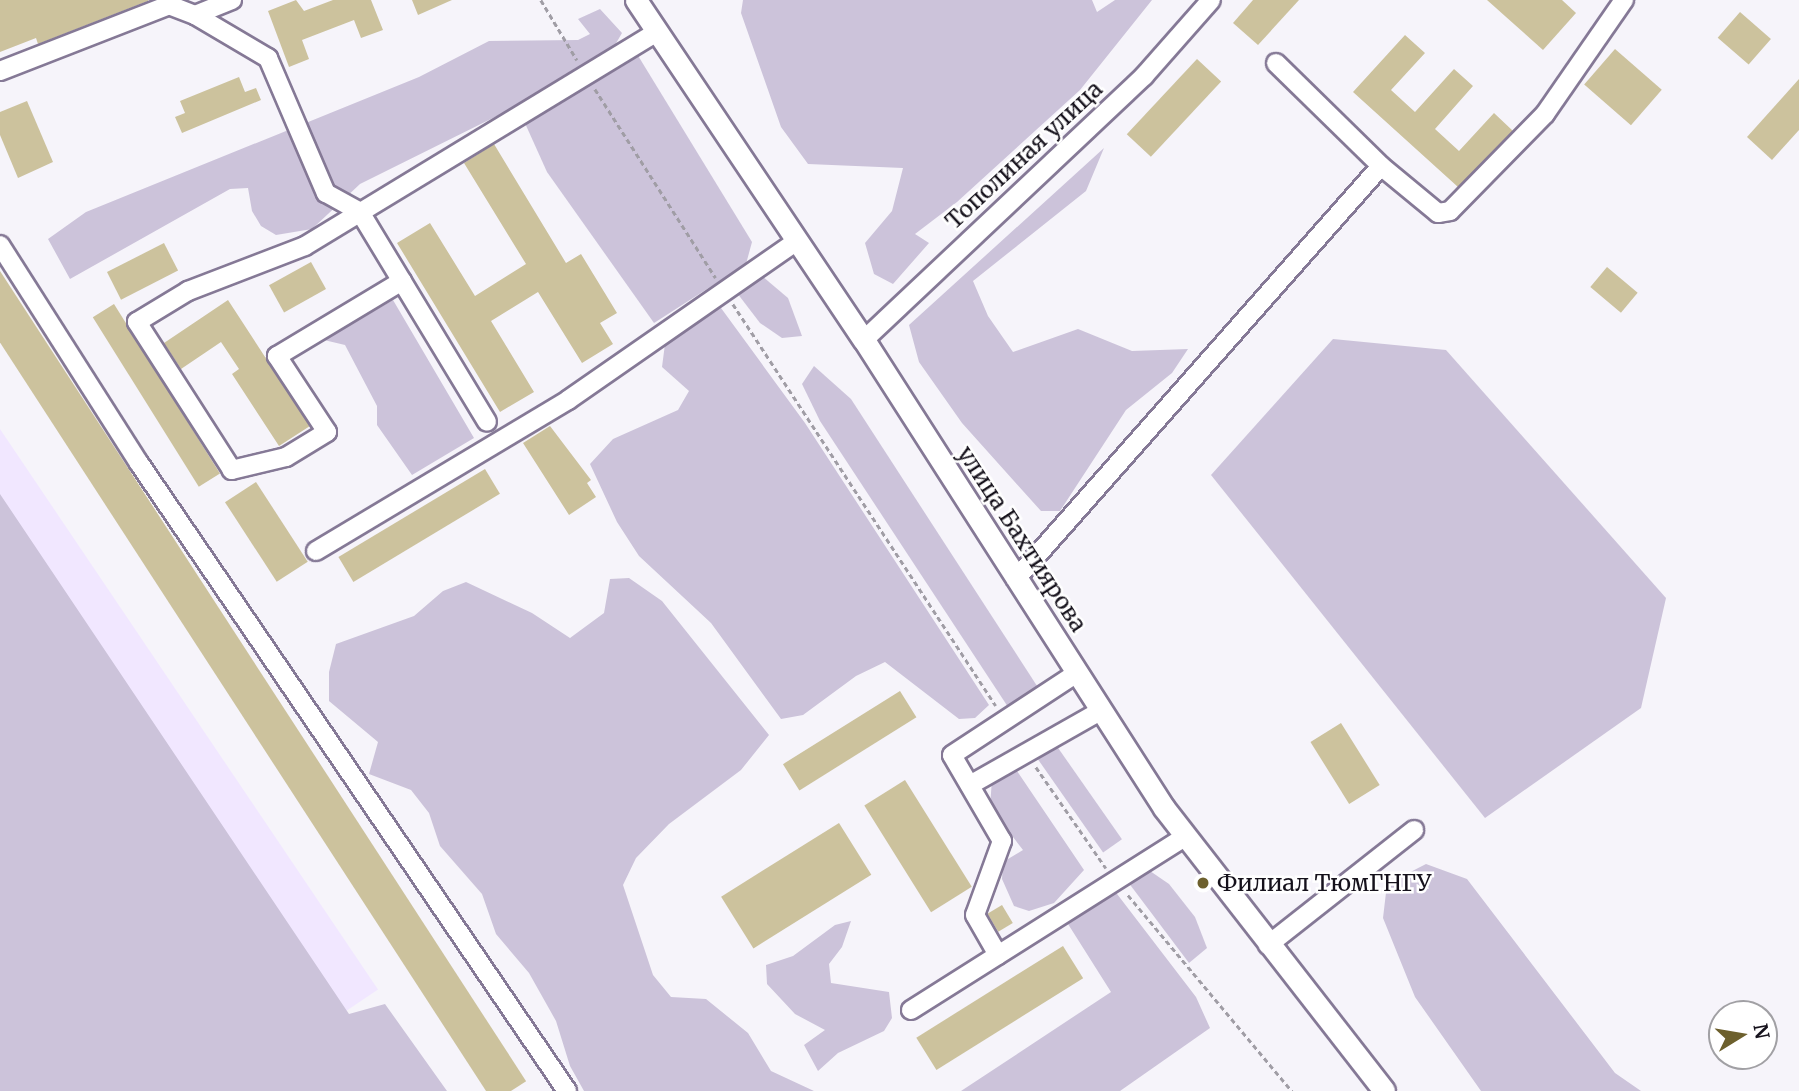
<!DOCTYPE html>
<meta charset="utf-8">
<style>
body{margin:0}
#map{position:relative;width:1799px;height:1091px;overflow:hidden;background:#f6f4fa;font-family:Merriweather,serif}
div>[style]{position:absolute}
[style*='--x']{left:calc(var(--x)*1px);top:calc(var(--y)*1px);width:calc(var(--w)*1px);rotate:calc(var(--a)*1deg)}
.built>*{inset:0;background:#f1e7ff;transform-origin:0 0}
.green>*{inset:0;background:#ccc3da;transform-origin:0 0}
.building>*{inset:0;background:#ccc29d;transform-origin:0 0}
.path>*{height:2.5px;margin-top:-1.25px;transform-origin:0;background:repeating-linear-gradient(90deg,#a09da5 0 5px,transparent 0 8.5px)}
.roads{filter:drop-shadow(2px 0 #857996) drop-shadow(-2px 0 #857996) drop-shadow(0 2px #857996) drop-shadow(0 -2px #857996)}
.minor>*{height:18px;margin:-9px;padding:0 9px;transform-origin:9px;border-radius:9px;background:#fff}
.major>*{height:21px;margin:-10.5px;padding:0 10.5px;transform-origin:10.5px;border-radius:10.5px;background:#fff}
.dots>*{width:19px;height:19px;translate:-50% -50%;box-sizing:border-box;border:4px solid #fff;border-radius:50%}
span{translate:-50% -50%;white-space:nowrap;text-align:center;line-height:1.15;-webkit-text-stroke:5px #fff;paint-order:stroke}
.street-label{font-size:23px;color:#15111b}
.poi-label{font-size:23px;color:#15111b}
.left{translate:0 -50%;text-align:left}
.north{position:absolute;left:1708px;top:1000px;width:70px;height:70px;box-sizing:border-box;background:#fff;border:2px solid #a1a0a4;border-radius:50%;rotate:79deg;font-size:19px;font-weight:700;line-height:28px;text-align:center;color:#15111b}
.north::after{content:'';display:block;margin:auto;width:24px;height:32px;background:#6d602d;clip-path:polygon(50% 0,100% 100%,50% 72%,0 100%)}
</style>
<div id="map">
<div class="built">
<i style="left:0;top:429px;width:676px;height:56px;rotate:56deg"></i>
</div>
<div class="green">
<i style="clip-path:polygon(743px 0,1092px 0,1097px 12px,1115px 0,1152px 0,1080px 90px,957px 202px,915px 234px,929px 243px,893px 284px,874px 274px,865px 243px,892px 211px,903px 168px,808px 164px,781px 127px,741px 13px)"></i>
<i style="clip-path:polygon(600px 9px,622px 33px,615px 45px,529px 100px,360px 184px,312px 229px,276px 235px,261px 226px,252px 211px,248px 188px,230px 189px,70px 279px,48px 239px,86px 212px,419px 77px,489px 41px,578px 40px,590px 34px,578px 19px)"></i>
<i style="clip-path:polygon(637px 54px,752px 242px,746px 264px,654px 323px,547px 172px,524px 121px)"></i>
<i style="clip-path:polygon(1104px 148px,1086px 191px,973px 281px,988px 316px,1013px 352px,1078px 329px,1132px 351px,1188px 349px,1172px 373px,1126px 410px,1060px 511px,1041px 511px,962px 423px,919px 362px,909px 325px)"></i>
<i style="clip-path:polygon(756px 271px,788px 298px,802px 336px,782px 338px,760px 323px,734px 289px)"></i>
<i style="clip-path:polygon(393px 300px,474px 438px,412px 475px,377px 425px,377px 406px,345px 345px,324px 340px)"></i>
<i style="clip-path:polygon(721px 308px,805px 423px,989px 705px,975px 718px,959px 719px,885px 662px,856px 676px,803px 715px,781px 719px,711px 623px,639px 556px,617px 522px,590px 464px,613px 439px,678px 410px,689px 391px,662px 367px,665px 344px,692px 318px)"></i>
<i style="clip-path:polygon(1333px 339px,1446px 350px,1666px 598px,1641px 708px,1485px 818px,1211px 475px)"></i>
<i style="clip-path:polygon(814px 366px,851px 399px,1039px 689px,1010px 710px,820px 421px,802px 384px)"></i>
<i style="clip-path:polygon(0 494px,349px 1014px,385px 1004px,447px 1091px,0 1091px)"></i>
<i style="clip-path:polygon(629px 578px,662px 601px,769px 735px,741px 770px,669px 824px,636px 858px,623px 885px,653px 975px,671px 997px,706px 999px,748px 1033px,771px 1071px,814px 1091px,584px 1091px,570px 1066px,556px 1021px,529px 973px,496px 934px,482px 894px,440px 846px,429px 813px,411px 790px,369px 774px,378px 742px,329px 701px,329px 672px,336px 644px,414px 616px,443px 591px,466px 582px,532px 613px,570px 638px,604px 613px,610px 579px)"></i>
<i style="left:1056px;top:745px;width:115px;height:23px;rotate:55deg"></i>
<i style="clip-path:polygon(1013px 765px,1084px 870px,1054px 903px,1029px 911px,1014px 906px,1002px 879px,1003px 862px,1023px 850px,990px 807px,992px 779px)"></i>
<i style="clip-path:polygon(1426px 864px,1467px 879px,1615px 1073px,1641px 1091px,1481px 1091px,1415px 997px,1383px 918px,1387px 884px)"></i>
<i style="clip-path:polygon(1150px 871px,1169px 884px,1195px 917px,1207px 948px,1189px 963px,1125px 878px)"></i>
<i style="clip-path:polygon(1114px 890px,1196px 997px,1210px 1028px,1120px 1091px,961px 1091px,1111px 992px,1068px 924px)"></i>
<i style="clip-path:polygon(851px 921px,842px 947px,829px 964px,831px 983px,889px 992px,892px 1018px,884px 1031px,838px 1053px,818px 1071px,804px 1045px,825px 1030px,795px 1014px,767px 984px,766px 965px,793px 956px,835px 925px)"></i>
</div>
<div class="building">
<i style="clip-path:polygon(0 0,148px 0,148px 1px,38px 44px,36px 38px,0 52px)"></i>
<i style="clip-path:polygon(296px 0,304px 11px,333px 0,371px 0,383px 30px,361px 38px,354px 20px,302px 40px,309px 59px,289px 67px,268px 11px)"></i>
<i style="clip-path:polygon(412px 0,452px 0,418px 15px)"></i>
<i style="clip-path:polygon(1253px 0,1299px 0,1258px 45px,1233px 23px)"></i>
<i style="clip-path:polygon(1487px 0,1562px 0,1576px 13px,1543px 50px)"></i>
<i style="left:1740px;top:12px;width:41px;height:34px;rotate:41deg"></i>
<i style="clip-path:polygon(1405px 35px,1425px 53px,1391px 90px,1415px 112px,1454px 69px,1473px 86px,1435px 129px,1459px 151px,1494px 113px,1513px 131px,1458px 187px,1353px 92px)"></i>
<i style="left:1615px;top:49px;width:62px;height:47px;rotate:41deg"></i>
<i style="left:1197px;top:59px;width:33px;height:103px;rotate:43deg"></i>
<i style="clip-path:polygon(239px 77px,245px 92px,256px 88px,261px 100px,182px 133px,175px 117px,185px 113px,180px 101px)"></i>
<i style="clip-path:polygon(1799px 79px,1799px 130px,1772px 160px,1747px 137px)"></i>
<i style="clip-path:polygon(27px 101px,53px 162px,18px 178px,0 135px,0 112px)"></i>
<i style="clip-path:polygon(494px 144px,566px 263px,581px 254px,617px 313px,600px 323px,613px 344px,582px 363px,538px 292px,491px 321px,534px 392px,500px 412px,397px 243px,430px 223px,475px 296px,526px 264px,464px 163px)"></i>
<i style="left:164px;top:243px;width:31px;height:64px;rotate:63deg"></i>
<i style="left:311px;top:262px;width:31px;height:48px;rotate:61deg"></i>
<i style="left:1607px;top:267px;width:40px;height:26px;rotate:40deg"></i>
<i style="left:0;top:271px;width:966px;height:39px;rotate:57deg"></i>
<i style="clip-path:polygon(228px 300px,310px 426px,279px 446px,232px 374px,239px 369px,221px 342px,181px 369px,164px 343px)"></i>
<i style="left:114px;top:304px;width:200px;height:25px;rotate:58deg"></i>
<i style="clip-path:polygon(550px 426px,591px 480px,587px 483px,596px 497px,569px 515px,523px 443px)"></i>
<i style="left:485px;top:469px;width:29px;height:171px;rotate:59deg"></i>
<i style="left:256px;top:482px;width:95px;height:37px;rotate:57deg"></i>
<i style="left:900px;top:691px;width:31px;height:138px;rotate:58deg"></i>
<i style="left:1341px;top:723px;width:73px;height:36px;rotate:58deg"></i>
<i style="left:905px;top:780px;width:126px;height:48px;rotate:58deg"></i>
<i style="left:839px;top:823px;width:61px;height:139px;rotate:58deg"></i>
<i style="left:1002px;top:905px;width:21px;height:17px;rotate:59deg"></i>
<i style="left:1063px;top:946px;width:38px;height:173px;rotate:58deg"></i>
</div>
<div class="path">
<i style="--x:541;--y:0;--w:70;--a:59"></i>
<i style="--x:595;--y:89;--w:224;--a:57.4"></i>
<i style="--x:733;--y:304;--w:480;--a:56.8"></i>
<i style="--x:1036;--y:767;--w:123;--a:55.3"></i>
<i style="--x:1128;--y:895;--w:256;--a:50.1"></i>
</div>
<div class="roads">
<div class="minor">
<i style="--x:195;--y:15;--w:85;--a:30.5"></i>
<i style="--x:268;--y:58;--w:147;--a:66.8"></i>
<i style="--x:326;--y:193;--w:39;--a:29"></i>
<i style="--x:360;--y:212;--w:245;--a:58.8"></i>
<i style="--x:1276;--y:63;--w:147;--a:44.4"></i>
<i style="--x:1381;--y:166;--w:74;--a:39.5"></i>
<i style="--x:1438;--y:213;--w:12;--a:-9"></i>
<i style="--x:1450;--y:211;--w:136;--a:-45.6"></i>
<i style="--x:1545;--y:114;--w:139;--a:-55.3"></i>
<i style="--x:0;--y:71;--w:181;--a:-21.3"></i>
<i style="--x:169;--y:5;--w:28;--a:21"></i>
<i style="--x:195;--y:15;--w:40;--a:-22"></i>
<i style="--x:0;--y:245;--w:259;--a:57.5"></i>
<i style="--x:139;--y:463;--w:760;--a:55.72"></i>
<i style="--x:402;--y:281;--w:146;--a:149"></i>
<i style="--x:277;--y:356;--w:91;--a:56.7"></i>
<i style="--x:327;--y:432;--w:48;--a:148.6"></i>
<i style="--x:286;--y:457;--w:56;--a:166.5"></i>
<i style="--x:232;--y:470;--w:176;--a:-122.7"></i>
<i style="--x:137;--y:322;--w:60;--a:-31.3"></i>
<i style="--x:188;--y:291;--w:125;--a:-21"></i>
<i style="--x:305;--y:246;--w:412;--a:-31.3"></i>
<i style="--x:864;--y:340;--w:385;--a:-43.3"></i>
<i style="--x:1144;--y:76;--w:101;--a:-48.6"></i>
<i style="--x:316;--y:551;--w:294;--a:-30.9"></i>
<i style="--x:568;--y:400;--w:279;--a:-34.8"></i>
<i style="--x:1016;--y:579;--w:551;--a:-48.53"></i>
<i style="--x:970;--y:785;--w:150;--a:-29.6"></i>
<i style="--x:1268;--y:945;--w:186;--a:-38.2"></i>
<i style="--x:998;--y:955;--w:46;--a:-119.9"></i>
<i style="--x:975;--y:915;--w:79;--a:-70"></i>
<i style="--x:1002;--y:841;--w:99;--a:-120.2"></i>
<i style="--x:952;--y:755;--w:149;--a:-33.3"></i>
<i style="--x:911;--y:1010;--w:324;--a:-32.3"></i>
</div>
<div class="major">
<i style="--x:636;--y:0;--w:409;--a:56.2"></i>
<i style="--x:864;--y:340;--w:556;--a:57.34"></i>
<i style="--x:1164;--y:808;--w:358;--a:52.1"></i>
</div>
</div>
<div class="dots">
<i style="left:1203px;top:883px;background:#6d602d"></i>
</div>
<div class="street-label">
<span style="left:1024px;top:155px;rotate:-43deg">Тополиная улица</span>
<span style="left:1022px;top:539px;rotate:57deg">улица Бахтиярова</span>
</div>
<div class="poi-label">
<span class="left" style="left:1217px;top:883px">Филиал ТюмГНГУ</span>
</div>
<div class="north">N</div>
</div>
